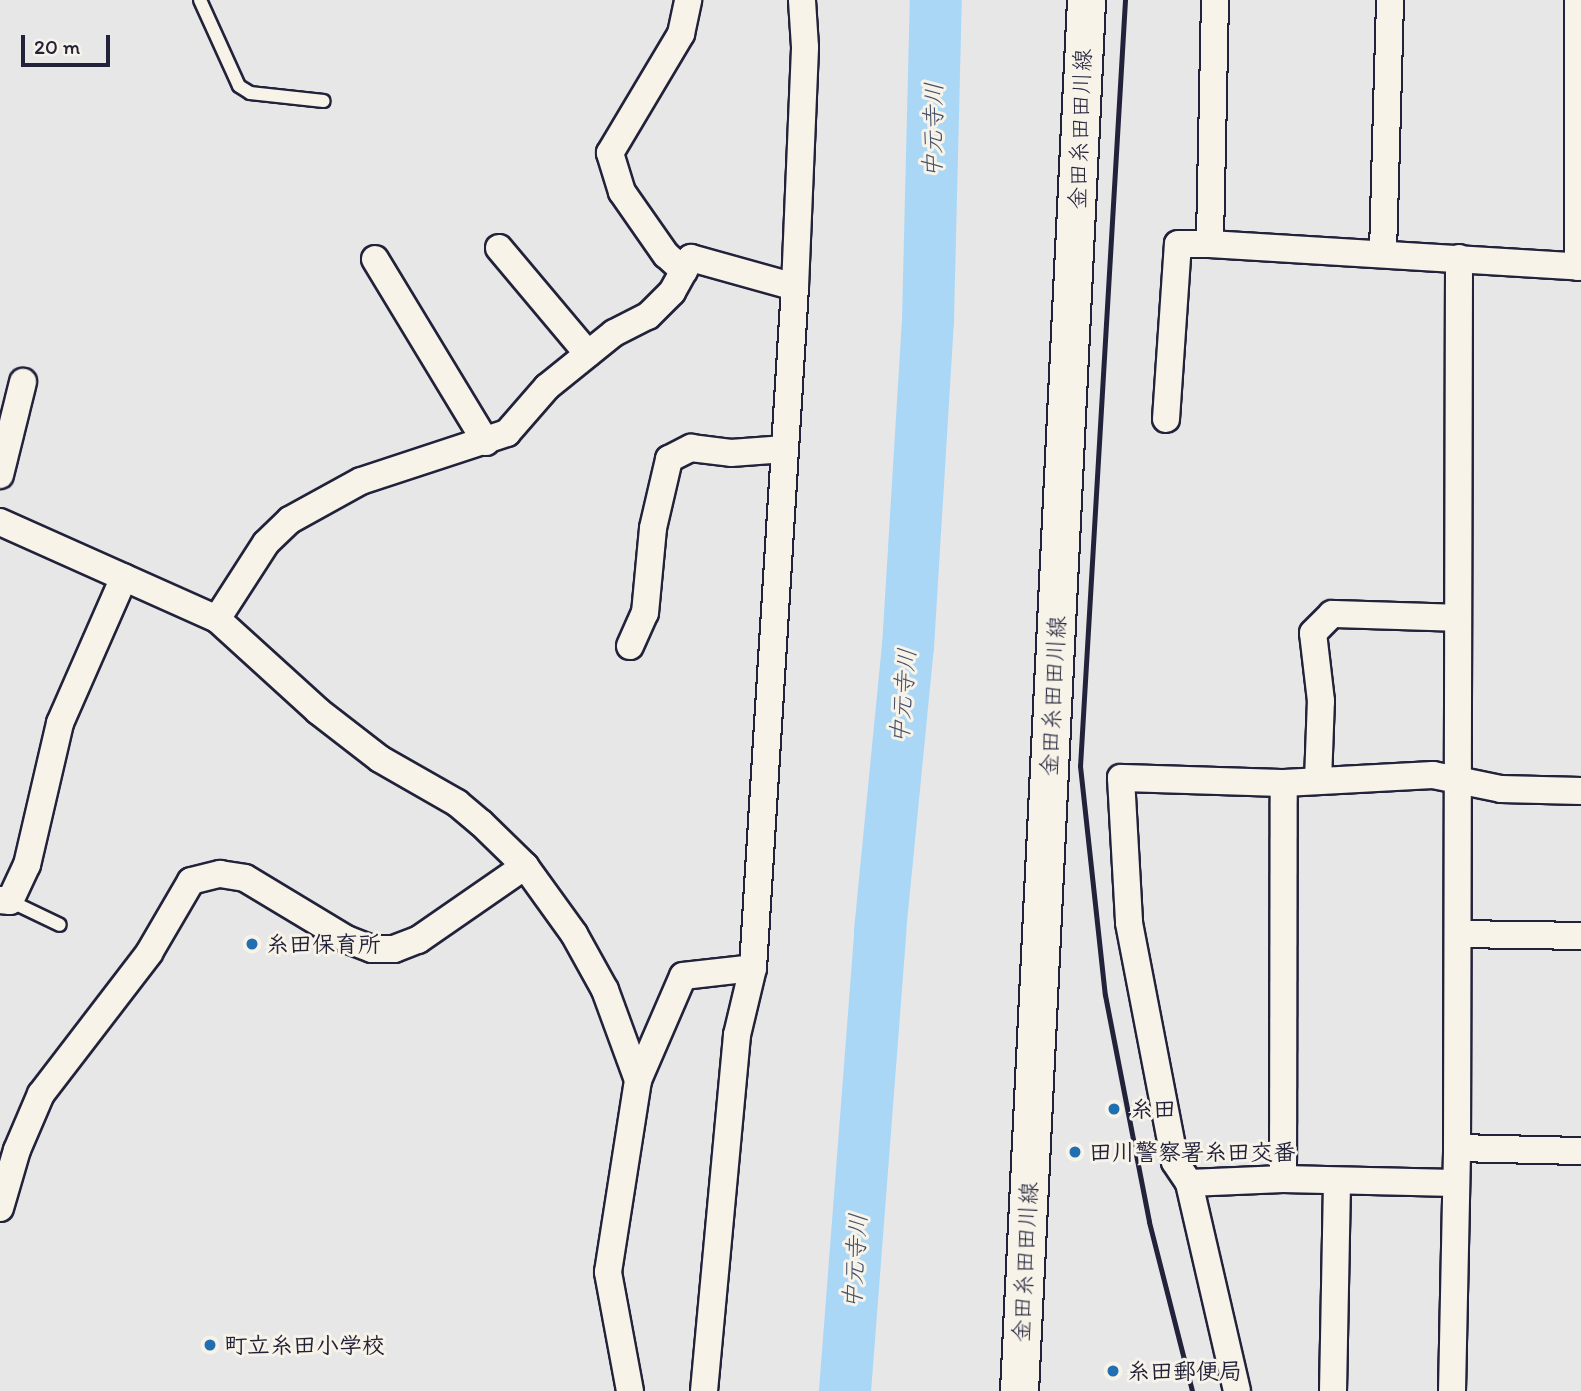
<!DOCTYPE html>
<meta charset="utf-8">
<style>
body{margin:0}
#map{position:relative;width:1581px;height:1391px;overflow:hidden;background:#e7e7e8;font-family:Itim,"Klee One",sans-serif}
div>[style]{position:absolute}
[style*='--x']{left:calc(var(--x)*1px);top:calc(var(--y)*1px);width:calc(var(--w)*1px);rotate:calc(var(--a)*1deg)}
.river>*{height:52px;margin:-26px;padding:0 26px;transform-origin:26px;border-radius:26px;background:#aad7f6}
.roads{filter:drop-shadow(2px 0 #22223b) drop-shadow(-2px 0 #22223b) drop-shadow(0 2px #22223b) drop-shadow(0 -2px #22223b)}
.service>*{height:12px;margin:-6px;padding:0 6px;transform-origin:6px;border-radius:6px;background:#f7f3e8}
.minor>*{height:26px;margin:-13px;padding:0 13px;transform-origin:13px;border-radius:13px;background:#f7f3e8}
.secondary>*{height:37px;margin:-18.5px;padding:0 18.5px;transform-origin:18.5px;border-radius:18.5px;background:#f7f3e8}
.rail>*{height:5px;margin:-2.5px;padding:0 2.5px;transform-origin:2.5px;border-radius:2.5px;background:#22223b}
.dots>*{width:19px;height:19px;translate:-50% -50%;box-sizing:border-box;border:4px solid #f7f3e8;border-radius:50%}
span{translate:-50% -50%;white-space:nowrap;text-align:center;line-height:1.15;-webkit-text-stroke:6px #f7f3e8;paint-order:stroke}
.street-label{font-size:23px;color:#22223b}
.poi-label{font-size:23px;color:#22223b;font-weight:700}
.left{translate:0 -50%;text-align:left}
.water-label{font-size:24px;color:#444f6a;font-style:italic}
.scale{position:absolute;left:21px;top:35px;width:89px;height:32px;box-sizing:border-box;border:4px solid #22223b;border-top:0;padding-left:9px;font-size:21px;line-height:24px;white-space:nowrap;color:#22223b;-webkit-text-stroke:5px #f7f3e8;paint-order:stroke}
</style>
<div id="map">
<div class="river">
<i style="--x:845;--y:1391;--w:461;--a:-85.6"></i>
<i style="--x:880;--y:931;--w:285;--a:-84.4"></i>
<i style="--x:908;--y:647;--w:329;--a:-86.5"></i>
<i style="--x:928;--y:319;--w:319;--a:-88.6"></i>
</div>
<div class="roads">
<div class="service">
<i style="--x:200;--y:0;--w:94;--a:65.6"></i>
<i style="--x:239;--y:86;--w:13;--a:32"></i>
<i style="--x:250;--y:93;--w:74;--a:6.2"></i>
<i style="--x:10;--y:901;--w:55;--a:25.6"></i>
</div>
<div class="minor">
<i style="--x:1215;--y:0;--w:244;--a:91.2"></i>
<i style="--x:1210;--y:244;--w:372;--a:3.5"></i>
<i style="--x:1578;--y:0;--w:267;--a:90"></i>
<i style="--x:499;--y:248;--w:138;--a:50"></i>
<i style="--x:1383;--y:252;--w:252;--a:-88.4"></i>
<i style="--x:375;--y:259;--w:214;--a:58.8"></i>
<i style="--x:684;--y:271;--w:24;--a:-138"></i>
<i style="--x:666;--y:255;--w:77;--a:-124.9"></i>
<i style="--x:622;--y:192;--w:41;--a:-107.1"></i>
<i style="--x:610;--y:153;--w:139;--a:-59.2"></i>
<i style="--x:681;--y:34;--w:35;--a:-78"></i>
<i style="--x:1166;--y:419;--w:175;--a:-86.1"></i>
<i style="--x:1178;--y:244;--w:32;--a:0"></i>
<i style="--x:0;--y:475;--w:96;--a:-76.1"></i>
<i style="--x:0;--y:522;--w:238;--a:24.1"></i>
<i style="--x:217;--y:619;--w:137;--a:42.3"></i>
<i style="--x:318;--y:711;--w:78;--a:37.7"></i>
<i style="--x:380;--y:759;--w:89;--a:29.7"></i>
<i style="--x:457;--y:803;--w:31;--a:40"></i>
<i style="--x:481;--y:823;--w:62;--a:44.3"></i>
<i style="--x:525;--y:866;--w:84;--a:54.2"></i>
<i style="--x:574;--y:934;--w:64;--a:61"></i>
<i style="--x:605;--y:990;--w:96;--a:69.9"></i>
<i style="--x:217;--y:619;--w:90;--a:-57.2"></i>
<i style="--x:266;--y:543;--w:33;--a:-44"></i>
<i style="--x:290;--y:520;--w:81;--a:-28.8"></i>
<i style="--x:361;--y:481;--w:154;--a:-18.2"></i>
<i style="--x:507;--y:433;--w:61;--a:-49"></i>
<i style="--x:547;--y:387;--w:86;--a:-38.9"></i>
<i style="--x:614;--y:333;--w:38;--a:-27"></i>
<i style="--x:648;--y:316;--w:34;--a:-45"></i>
<i style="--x:672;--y:292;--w:39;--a:-61"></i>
<i style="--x:691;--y:258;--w:108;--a:15.6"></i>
<i style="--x:630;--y:646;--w:36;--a:-66"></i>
<i style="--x:645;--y:613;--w:85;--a:-84.6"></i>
<i style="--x:653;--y:528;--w:71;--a:-76.9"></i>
<i style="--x:669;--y:459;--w:25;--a:-27"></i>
<i style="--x:691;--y:448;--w:40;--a:7.1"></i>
<i style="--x:731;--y:453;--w:54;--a:-4.2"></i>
<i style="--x:1318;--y:781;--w:80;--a:-87.9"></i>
<i style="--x:1321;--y:701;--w:68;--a:-96.7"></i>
<i style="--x:1313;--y:633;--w:27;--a:-45"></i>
<i style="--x:1332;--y:614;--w:125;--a:1.8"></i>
<i style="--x:1284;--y:783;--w:163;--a:-178.2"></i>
<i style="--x:1121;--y:778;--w:145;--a:86.8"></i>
<i style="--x:1129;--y:923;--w:243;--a:79.1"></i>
<i style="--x:1175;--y:1162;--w:25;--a:56"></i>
<i style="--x:1189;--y:1183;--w:94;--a:-2.4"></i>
<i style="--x:1283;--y:1179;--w:172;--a:1.3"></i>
<i style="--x:0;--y:900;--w:10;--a:6"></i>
<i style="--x:10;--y:901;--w:40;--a:-65"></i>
<i style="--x:27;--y:865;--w:146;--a:-76.9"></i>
<i style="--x:60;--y:723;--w:159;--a:-66.3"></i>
<i style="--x:1458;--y:934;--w:123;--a:0.9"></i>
<i style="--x:1457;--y:1148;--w:124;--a:1.4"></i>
<i style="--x:1283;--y:1179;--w:396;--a:-89.9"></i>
<i style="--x:1284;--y:783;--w:149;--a:-3.1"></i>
<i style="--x:1433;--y:775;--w:69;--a:11.6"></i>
<i style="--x:1501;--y:789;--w:80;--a:1.4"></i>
<i style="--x:1189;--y:1183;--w:213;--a:77"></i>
<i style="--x:0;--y:1208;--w:60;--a:-73.7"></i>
<i style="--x:17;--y:1150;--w:61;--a:-66.8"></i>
<i style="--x:41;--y:1094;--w:178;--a:-52.5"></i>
<i style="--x:149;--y:953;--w:83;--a:-59.7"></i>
<i style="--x:191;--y:881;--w:30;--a:-14"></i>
<i style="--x:220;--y:874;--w:25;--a:9"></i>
<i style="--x:245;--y:878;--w:118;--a:31.1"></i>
<i style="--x:346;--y:939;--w:28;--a:21"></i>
<i style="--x:372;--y:949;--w:22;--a:0"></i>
<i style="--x:394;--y:949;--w:26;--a:-21"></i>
<i style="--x:418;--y:940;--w:130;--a:-34.7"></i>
<i style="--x:630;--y:1391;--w:121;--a:-100.5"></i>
<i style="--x:608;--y:1272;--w:194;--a:-81.1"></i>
<i style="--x:638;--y:1080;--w:113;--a:-66.6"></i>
<i style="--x:683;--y:976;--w:70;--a:-6.5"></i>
<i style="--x:753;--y:968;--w:682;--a:-86.47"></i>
<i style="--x:795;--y:287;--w:240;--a:-87.6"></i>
<i style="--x:805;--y:47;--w:47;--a:-93.7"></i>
<i style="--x:704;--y:1391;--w:358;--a:-84.7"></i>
<i style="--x:737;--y:1035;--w:69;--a:-76.6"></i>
<i style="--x:1333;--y:1391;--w:210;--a:-88.9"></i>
<i style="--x:1452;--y:1391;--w:243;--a:-88.8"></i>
<i style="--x:1457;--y:1148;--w:890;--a:-89.87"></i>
</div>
<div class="secondary">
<i style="--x:1019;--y:1391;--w:1393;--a:-87.24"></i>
</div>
</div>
<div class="rail">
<i style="--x:1125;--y:0;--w:767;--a:93.36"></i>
<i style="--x:1080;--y:766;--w:230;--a:83.8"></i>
<i style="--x:1105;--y:995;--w:231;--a:79"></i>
<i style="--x:1149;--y:1222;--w:174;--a:75.7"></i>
</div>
<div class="dots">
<i style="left:252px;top:944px;background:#1f6fb2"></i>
<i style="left:1114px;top:1109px;background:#1f6fb2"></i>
<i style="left:1075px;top:1152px;background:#1f6fb2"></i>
<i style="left:210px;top:1345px;background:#1f6fb2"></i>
<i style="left:1113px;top:1371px;background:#1f6fb2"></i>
</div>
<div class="street-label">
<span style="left:1080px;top:129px;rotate:-88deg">金田糸田田川線</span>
<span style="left:1053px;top:696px;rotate:-87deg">金田糸田田川線</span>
<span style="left:1025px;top:1262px;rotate:-87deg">金田糸田田川線</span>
</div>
<div class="poi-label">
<span class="left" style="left:266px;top:944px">糸田保育所</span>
<span class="left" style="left:1130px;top:1109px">糸田</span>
<span class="left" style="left:1089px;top:1152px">田川警察署糸田交番</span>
<span class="left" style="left:224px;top:1345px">町立糸田小学校</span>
<span class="left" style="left:1127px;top:1371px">糸田郵便局</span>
</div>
<div class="water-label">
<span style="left:933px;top:130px;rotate:-89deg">中元寺川</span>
<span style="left:903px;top:696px;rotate:-85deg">中元寺川</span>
<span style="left:855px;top:1261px;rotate:-86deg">中元寺川</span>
</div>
<div class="scale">20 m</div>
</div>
